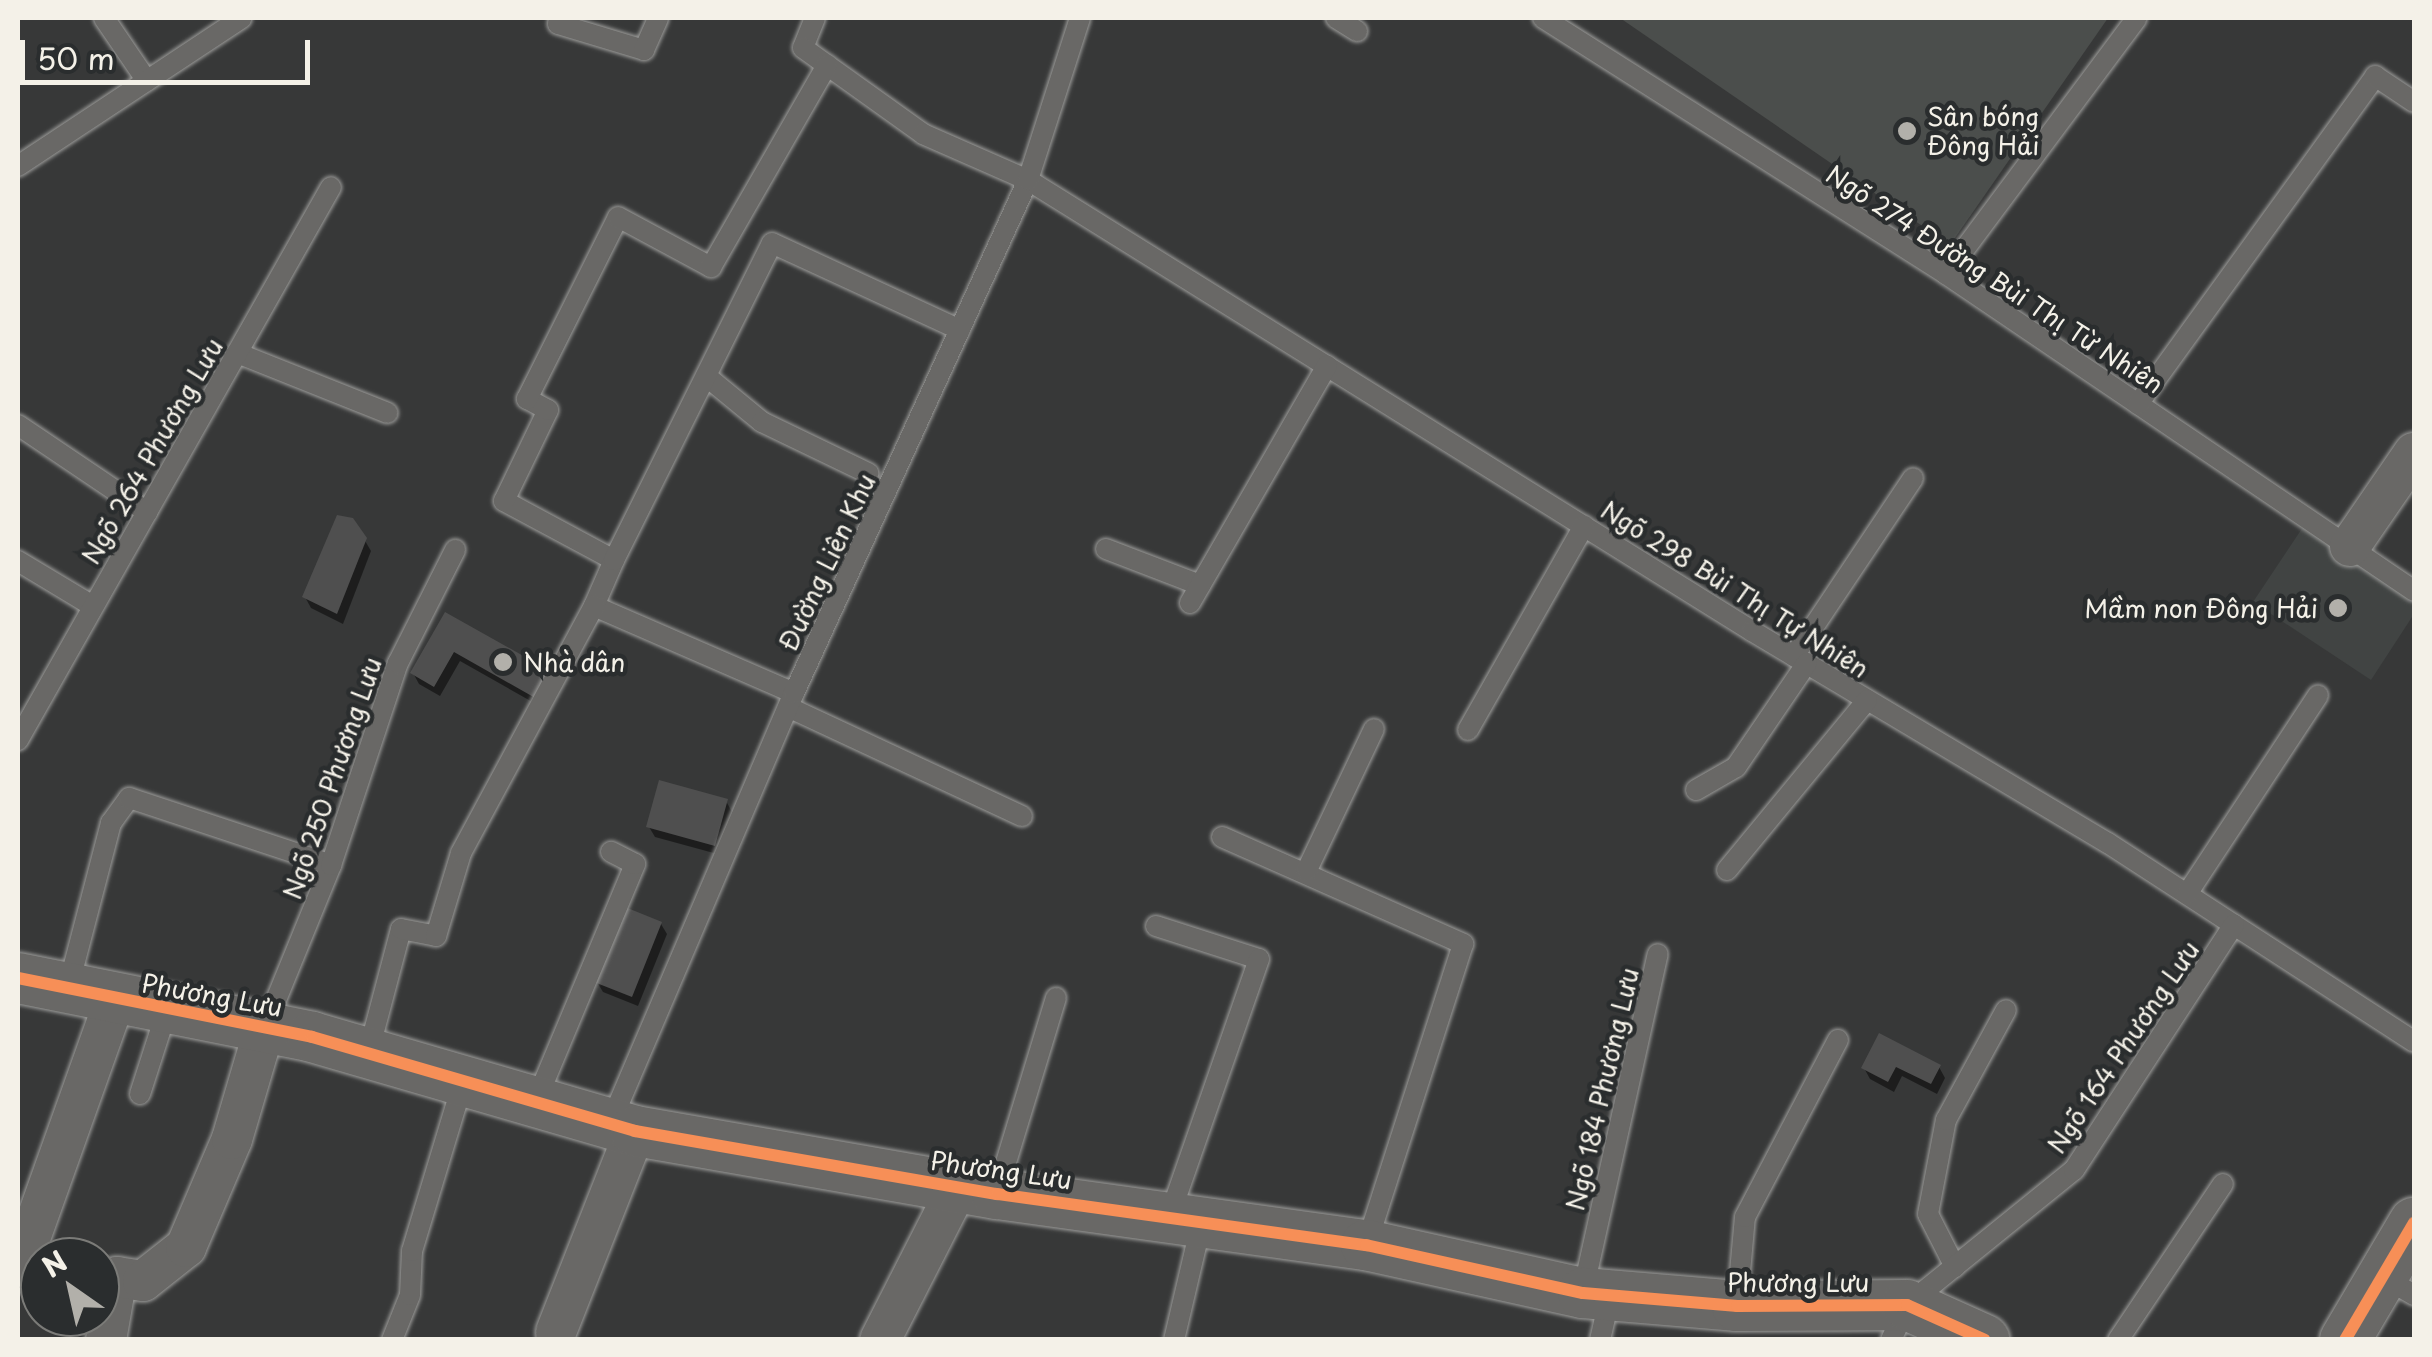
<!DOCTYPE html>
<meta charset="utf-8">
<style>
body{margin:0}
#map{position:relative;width:2432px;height:1357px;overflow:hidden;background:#373838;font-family:"Playpen Sans",sans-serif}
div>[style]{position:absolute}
.built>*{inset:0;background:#414443}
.green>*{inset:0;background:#4b4e4c}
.shadow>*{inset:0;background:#0007}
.building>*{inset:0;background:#4f4f4f}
.roads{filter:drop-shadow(0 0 2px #9d9d9b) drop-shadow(0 0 2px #9d9d9b)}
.service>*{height:20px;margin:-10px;padding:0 10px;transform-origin:10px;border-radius:10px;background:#696866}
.minor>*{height:40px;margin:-20px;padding:0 20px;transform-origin:20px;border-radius:20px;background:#696866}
.tertiary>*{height:50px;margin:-25px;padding:0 25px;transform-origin:25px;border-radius:25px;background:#696866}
.cycleway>*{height:12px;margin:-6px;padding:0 6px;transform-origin:6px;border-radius:6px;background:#f78f57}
.dots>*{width:28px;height:28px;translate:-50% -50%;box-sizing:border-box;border:5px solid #2a2d2e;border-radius:50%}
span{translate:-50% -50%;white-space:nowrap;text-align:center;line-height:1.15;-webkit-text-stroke:9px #2a2d2e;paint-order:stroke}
.poi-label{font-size:25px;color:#f4f1e8}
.left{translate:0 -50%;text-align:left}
.right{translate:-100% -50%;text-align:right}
.street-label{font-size:25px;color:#f4f1e8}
.frame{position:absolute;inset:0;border:20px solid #f4f1e8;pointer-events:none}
.north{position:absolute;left:20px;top:1237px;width:100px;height:100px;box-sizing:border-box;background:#2a2d2e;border:2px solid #7b7b78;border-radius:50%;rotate:326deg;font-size:28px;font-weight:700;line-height:40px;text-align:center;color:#f4f1e8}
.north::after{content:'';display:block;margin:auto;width:35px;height:45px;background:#b2b0aa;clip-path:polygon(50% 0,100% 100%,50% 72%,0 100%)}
.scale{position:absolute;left:20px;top:40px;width:290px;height:45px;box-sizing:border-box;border:5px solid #f4f1e8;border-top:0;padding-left:12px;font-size:30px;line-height:35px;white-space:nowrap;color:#f4f1e8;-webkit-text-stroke:8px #2a2d2e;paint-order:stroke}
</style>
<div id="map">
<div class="built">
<i style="clip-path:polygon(2305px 524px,2414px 596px,2414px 614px,2371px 680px,2253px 602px)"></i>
</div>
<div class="green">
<i style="clip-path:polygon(1620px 18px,2108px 18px,1950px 245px)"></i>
</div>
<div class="shadow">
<i style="clip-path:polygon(364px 539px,371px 551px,343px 624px,311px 608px,305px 597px)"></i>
<i style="clip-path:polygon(446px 615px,550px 674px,543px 708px,460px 661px,440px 696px,419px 684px,413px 673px)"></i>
<i style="clip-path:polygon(726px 801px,732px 812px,721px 855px,655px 837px,649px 827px)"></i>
<i style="clip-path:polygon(661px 924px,667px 934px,638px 1006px,603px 992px,597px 982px)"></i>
<i style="clip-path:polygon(1880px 1036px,1939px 1067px,1945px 1078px,1937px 1094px,1902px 1076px,1894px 1092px,1870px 1079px,1864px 1068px)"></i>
</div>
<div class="building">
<i style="clip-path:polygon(337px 515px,353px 518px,367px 538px,337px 614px,302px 597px)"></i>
<i style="clip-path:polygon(445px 612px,552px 672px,537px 699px,454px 652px,434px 687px,410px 673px)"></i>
<i style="clip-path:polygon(659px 780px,728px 799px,715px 846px,646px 827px)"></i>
<i style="clip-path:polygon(625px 907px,662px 922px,632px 997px,594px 982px)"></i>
<i style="clip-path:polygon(1879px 1033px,1941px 1065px,1931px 1084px,1896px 1067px,1888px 1082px,1861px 1068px)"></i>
</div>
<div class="roads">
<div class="service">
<i style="left:104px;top:18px;width:76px;rotate:55.7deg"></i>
<i style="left:560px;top:18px;width:6px;rotate:108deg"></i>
<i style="left:558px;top:24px;width:90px;rotate:16.8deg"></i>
<i style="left:644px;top:50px;width:35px;rotate:-66deg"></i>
<i style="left:815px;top:18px;width:32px;rotate:112deg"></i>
<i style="left:803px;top:48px;width:148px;rotate:35.6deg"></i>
<i style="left:923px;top:134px;width:115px;rotate:23.7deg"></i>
<i style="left:1028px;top:180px;width:853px;rotate:31.92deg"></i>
<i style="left:1752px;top:631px;width:414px;rotate:30.8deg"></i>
<i style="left:2108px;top:843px;width:365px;rotate:33deg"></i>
<i style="left:1336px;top:18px;width:25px;rotate:32deg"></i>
<i style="left:1543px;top:18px;width:477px;rotate:32.4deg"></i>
<i style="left:1946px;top:274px;width:565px;rotate:34.11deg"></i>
<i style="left:18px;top:166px;width:268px;rotate:-33.5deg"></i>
<i style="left:1946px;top:274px;width:319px;rotate:-53.3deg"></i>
<i style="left:237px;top:353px;width:162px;rotate:21.7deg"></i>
<i style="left:706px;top:376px;width:72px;rotate:39.4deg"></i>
<i style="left:762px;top:422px;width:118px;rotate:25.7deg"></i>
<i style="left:2138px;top:404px;width:405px;rotate:-54.1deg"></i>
<i style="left:2375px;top:76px;width:47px;rotate:33.7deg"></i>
<i style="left:18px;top:425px;width:156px;rotate:34deg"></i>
<i style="left:1106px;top:549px;width:101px;rotate:21deg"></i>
<i style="left:614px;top:560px;width:125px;rotate:-151.8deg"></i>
<i style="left:504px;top:501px;width:101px;rotate:-64.2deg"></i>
<i style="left:548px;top:410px;width:24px;rotate:-152deg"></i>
<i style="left:527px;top:399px;width:203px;rotate:-63.4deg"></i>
<i style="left:618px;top:217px;width:106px;rotate:28.3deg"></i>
<i style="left:711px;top:267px;width:233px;rotate:-60.1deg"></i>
<i style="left:18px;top:561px;width:87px;rotate:31deg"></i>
<i style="left:1190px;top:603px;width:274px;rotate:-60deg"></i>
<i style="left:1794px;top:656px;width:214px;rotate:-56.2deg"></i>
<i style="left:794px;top:693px;width:218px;rotate:-156.5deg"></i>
<i style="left:594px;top:606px;width:50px;rotate:-66.5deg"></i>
<i style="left:614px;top:560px;width:354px;rotate:-63.5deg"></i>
<i style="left:772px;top:243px;width:207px;rotate:24.8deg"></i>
<i style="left:790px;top:708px;width:256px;rotate:25deg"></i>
<i style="left:1468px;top:730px;width:235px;rotate:-60.4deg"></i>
<i style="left:18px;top:740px;width:635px;rotate:-60.49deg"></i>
<i style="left:1696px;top:790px;width:46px;rotate:-29.9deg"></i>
<i style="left:1736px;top:767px;width:126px;rotate:-55.7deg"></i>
<i style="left:1222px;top:837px;width:264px;rotate:23.9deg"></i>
<i style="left:1463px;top:944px;width:314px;rotate:107.8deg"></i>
<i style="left:1307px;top:870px;width:156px;rotate:-64.6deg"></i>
<i style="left:1727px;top:870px;width:220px;rotate:-50.5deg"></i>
<i style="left:2187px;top:894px;width:238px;rotate:-56.6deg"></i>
<i style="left:1156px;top:926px;width:108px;rotate:17.8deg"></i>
<i style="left:1259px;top:959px;width:271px;rotate:109.2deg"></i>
<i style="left:68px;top:988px;width:171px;rotate:-75.4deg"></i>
<i style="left:111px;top:823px;width:31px;rotate:-54deg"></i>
<i style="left:129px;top:798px;width:213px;rotate:18.3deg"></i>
<i style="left:265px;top:1027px;width:175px;rotate:-67.8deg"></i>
<i style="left:331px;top:865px;width:213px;rotate:-71.7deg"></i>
<i style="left:398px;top:663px;width:127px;rotate:-63.2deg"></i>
<i style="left:368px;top:1054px;width:129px;rotate:-75.2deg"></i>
<i style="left:401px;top:929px;width:36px;rotate:11deg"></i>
<i style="left:436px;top:936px;width:87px;rotate:-73.2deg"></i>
<i style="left:461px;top:853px;width:281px;rotate:-61.7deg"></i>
<i style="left:140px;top:1094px;width:88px;rotate:-72.2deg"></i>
<i style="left:536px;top:1101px;width:257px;rotate:-67.3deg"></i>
<i style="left:635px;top:864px;width:27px;rotate:-153deg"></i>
<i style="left:610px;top:1124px;width:469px;rotate:-66.9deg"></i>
<i style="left:794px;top:693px;width:564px;rotate:-65.48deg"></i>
<i style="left:1028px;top:180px;width:170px;rotate:-72.2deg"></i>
<i style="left:997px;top:1192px;width:203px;rotate:-73.1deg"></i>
<i style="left:1955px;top:1267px;width:59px;rotate:-117deg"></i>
<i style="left:1928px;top:1214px;width:96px;rotate:-79.2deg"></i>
<i style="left:1946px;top:1120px;width:125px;rotate:-61.4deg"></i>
<i style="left:2383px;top:1277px;width:36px;rotate:30deg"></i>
<i style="left:1583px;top:1291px;width:345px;rotate:-77.5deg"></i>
<i style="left:1737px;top:1306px;width:89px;rotate:-84.9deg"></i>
<i style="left:1745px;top:1217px;width:200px;rotate:-62.3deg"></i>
<i style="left:392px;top:1340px;width:48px;rotate:-68.2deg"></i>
<i style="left:410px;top:1295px;width:44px;rotate:-87.4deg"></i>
<i style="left:412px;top:1251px;width:177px;rotate:-73.2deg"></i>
<i style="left:1174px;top:1340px;width:122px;rotate:-76.8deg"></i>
<i style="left:1600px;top:1340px;width:45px;rotate:-77.2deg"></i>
<i style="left:1891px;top:1340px;width:38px;rotate:-65deg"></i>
<i style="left:1907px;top:1305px;width:215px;rotate:-39deg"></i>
<i style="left:2074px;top:1170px;width:293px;rotate:-56.9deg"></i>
<i style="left:2118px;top:1340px;width:188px;rotate:-56.1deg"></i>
</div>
<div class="minor">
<i style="left:2350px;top:546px;width:113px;rotate:-55.5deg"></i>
<i style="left:18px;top:1272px;width:289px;rotate:-70.4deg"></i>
<i style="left:556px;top:1332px;width:216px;rotate:-68.5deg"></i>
<i style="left:106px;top:1340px;width:64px;rotate:-80.1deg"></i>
<i style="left:117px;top:1277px;width:26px;rotate:9deg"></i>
<i style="left:143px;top:1281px;width:55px;rotate:-38.3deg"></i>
<i style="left:186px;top:1247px;width:117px;rotate:-66.9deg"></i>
<i style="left:232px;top:1139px;width:117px;rotate:-73.6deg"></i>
<i style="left:880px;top:1340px;width:172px;rotate:-63deg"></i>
</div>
<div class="tertiary">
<i style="left:18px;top:978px;width:300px;rotate:11.3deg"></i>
<i style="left:312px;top:1037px;width:336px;rotate:16.2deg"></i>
<i style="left:635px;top:1131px;width:367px;rotate:9.9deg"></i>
<i style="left:997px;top:1194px;width:373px;rotate:7.9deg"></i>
<i style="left:1366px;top:1245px;width:222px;rotate:12.5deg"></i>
<i style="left:1583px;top:1293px;width:155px;rotate:4.8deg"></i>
<i style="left:1737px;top:1306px;width:170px;rotate:-0.3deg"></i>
<i style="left:1907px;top:1305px;width:85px;rotate:24.2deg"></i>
<i style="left:2345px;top:1340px;width:136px;rotate:-59.5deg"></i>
</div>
</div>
<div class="cycleway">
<i style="left:18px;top:978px;width:300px;rotate:11.3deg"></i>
<i style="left:312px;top:1037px;width:336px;rotate:16.2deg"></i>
<i style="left:635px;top:1131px;width:367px;rotate:9.9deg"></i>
<i style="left:997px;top:1194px;width:373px;rotate:7.9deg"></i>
<i style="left:1366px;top:1245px;width:222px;rotate:12.5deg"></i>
<i style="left:1583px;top:1293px;width:155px;rotate:4.8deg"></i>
<i style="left:1737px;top:1306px;width:170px;rotate:-0.3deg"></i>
<i style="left:1907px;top:1305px;width:85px;rotate:24.2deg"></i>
<i style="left:2345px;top:1340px;width:136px;rotate:-59.5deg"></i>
</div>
<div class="dots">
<i style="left:1907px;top:131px;background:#b2b0aa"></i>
<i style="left:2338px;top:608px;background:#b2b0aa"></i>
<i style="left:503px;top:662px;background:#b2b0aa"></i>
</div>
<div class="poi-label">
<span class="left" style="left:1927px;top:131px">Sân bóng<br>Đông Hải</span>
<span class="right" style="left:2318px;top:608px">Mầm non Đông Hải</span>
<span class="left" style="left:523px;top:662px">Nhà dân</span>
</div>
<div class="street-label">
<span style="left:1995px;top:279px;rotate:33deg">Ngõ 274 Đường Bùi Thị Từ Nhiên</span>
<span style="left:152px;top:451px;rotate:-60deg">Ngõ 264 Phương Lưu</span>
<span style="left:827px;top:562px;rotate:-65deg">Đường Liên Khu</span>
<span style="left:1735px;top:589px;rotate:32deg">Ngõ 298 Bùi Thị Tự Nhiên</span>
<span style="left:332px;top:778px;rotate:-71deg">Ngõ 250 Phương Lưu</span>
<span style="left:212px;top:995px;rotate:10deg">Phương Lưu</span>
<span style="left:2123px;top:1047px;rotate:-56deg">Ngõ 164 Phương Lưu</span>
<span style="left:1602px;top:1089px;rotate:-77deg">Ngõ 184 Phương Lưu</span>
<span style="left:1001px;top:1170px;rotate:8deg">Phương Lưu</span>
<span style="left:1798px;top:1282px">Phương Lưu</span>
</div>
<div class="frame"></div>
<div class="north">N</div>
<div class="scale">50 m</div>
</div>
